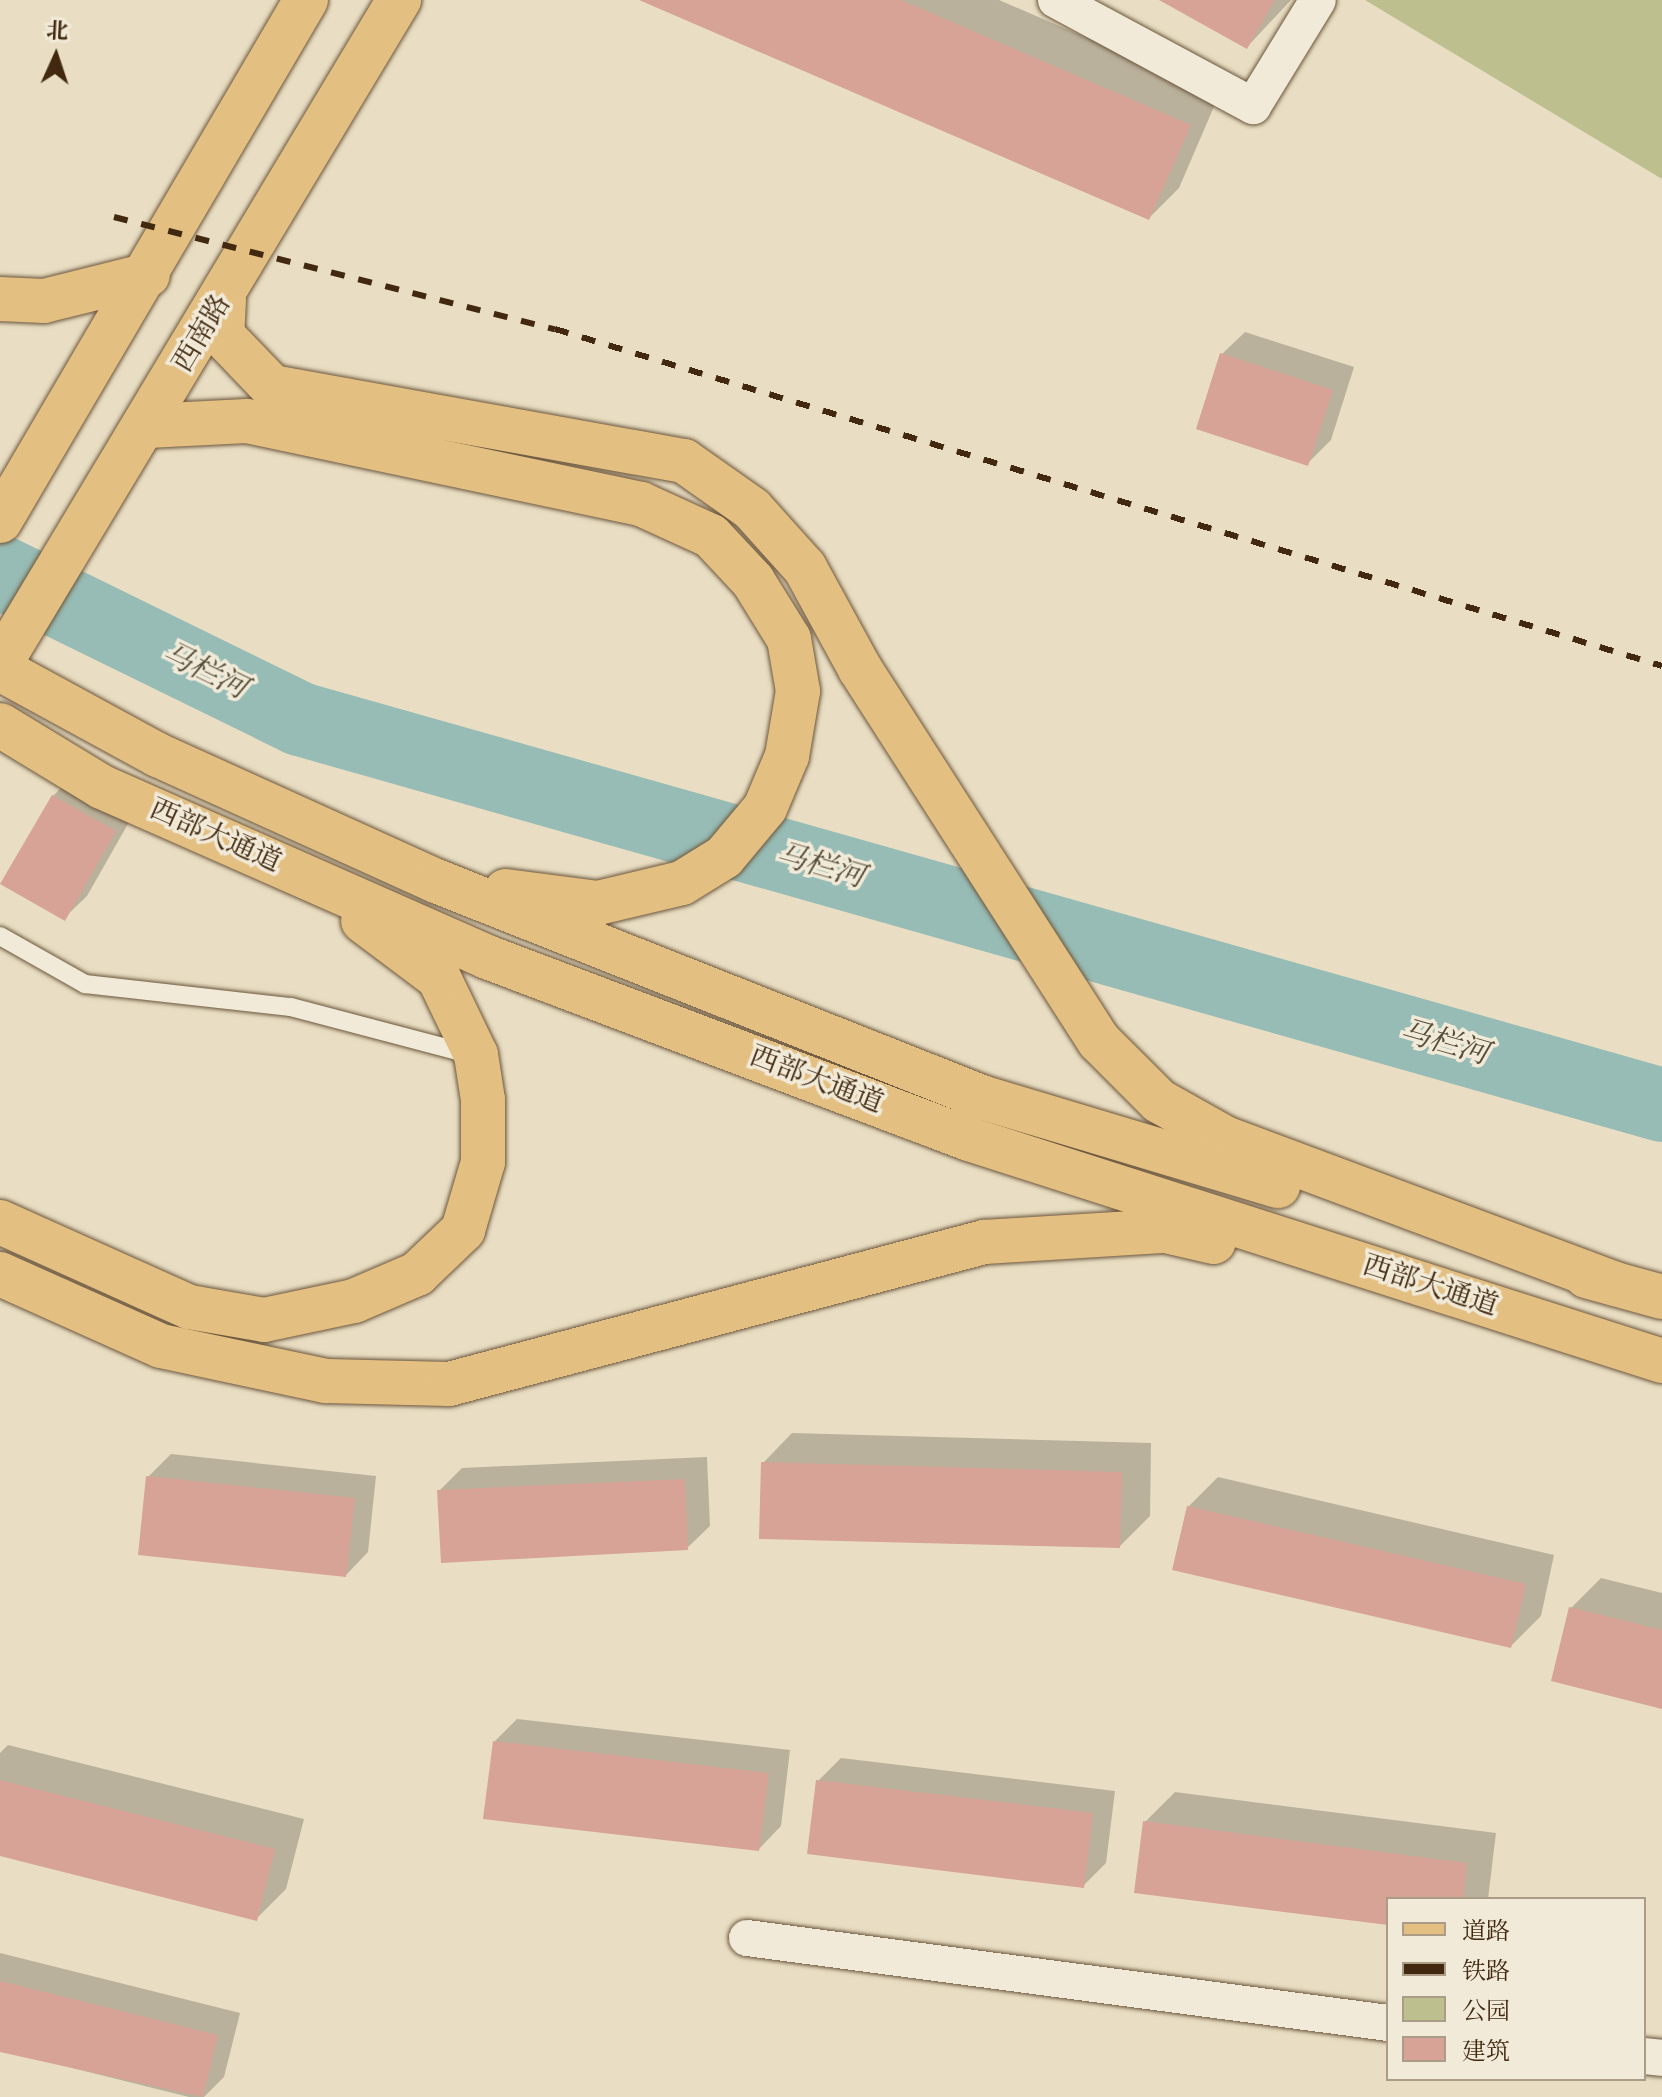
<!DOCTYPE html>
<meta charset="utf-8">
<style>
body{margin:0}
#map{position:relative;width:1662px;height:2097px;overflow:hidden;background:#e9dec3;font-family:"Old Standard TT","Noto Serif SC",serif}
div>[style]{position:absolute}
.green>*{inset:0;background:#bebf8e}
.shadow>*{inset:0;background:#0003}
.river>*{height:74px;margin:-37px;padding:0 37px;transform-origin:37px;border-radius:37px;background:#97bcb5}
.building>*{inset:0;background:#d7a396}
.roads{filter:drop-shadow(0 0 2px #6b563c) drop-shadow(0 0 2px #6b563c)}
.service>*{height:18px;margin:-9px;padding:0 9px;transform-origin:9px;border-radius:9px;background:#f1ead8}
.minor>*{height:36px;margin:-18px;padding:0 18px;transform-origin:18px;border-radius:18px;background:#f1ead8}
.primary>*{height:44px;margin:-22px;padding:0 22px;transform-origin:22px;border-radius:22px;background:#e4bf82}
.trunk>*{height:44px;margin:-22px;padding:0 22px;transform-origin:22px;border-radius:22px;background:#e4bf82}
.rail>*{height:6px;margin-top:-3px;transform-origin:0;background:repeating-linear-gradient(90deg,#41280f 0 14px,transparent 0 28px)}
span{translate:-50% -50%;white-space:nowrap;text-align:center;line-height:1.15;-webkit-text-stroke:7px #f1ead8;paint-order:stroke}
.street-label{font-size:28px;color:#41280f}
.water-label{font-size:30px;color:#564d38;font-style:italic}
.legend{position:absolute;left:1386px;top:1897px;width:260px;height:184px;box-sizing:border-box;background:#f1ead8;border:2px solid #ab9c88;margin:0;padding:10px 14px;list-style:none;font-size:24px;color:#41280f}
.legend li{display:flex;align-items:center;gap:16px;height:40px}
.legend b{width:40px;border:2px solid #ab9c88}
.north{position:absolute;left:16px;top:16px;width:80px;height:80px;-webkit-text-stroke:6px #f1ead8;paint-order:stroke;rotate:3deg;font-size:22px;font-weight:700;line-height:32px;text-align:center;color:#41280f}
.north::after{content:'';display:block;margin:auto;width:28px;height:36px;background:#41280f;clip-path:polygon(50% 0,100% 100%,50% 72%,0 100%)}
</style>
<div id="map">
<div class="green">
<i style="clip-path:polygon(1365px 0,1662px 0,1662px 179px)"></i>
</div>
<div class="shadow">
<i style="clip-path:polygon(645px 0,999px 0,1219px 95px,1179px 188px,1149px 218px)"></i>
<i style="clip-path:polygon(1163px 0,1291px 0,1247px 47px)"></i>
<i style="clip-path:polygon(1245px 332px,1354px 367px,1331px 440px,1308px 463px,1222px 354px)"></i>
<i style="clip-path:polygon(76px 773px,137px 808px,87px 896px,64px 918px,53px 796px)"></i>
<i style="clip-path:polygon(792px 1433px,1151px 1443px,1150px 1516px,1120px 1546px,763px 1463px)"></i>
<i style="clip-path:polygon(171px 1454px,376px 1476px,368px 1552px,346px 1575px,148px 1477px)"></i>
<i style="clip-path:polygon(707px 1457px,710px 1526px,687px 1548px,439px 1491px,462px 1468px)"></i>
<i style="clip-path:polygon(1218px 1477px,1554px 1555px,1541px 1616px,1511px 1646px,1188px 1507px)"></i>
<i style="clip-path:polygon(1601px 1578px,1662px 1593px,1662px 1707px,1571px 1608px)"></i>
<i style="clip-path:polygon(517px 1719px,790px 1750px,781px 1826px,759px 1849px,495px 1741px)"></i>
<i style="clip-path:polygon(8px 1745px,304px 1819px,286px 1889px,256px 1919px,0 1854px,0 1753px)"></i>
<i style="clip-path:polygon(841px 1758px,1115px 1791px,1106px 1863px,1083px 1886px,818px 1781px)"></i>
<i style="clip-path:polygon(1175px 1792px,1496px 1833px,1488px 1899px,1388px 1899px,1388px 1923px,1145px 1822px)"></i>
<i style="clip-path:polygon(0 1953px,240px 2013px,224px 2077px,204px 2097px,189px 2097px,0 2050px)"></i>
</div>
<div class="river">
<i style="left:0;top:572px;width:334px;rotate:26.1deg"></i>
<i style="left:300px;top:719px;width:1416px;rotate:15.82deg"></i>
</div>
<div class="building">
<i style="clip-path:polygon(639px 0,901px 0,1191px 125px,1149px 220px)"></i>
<i style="clip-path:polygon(1159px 0,1275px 0,1247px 49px)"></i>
<i style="clip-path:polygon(1220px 353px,1333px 390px,1308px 466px,1196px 429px)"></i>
<i style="clip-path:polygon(52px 795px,116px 831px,65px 921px,0 884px)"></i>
<i style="clip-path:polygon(761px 1462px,1122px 1472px,1120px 1548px,759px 1539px)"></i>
<i style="clip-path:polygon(146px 1476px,355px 1498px,346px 1577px,138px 1555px)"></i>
<i style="clip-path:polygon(685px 1479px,688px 1550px,441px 1563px,437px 1490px)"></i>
<i style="clip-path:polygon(1187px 1506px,1526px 1584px,1511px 1648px,1172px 1570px)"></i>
<i style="clip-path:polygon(1569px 1607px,1662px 1630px,1662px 1709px,1551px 1681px)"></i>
<i style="clip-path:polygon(493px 1741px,769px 1773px,759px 1851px,483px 1819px)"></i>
<i style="clip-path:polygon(0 1780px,275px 1849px,257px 1921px,0 1856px)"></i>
<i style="clip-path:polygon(816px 1780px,1093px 1813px,1084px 1888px,807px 1854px)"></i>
<i style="clip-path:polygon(1143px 1821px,1467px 1863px,1463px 1899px,1388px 1899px,1388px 1925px,1134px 1893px)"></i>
<i style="clip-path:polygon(0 1981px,218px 2035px,203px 2097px,0 2052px)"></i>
</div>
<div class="roads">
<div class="service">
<i style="left:0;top:936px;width:98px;rotate:29.5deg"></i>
<i style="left:85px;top:984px;width:207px;rotate:6.4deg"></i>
<i style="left:291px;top:1007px;width:188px;rotate:14.8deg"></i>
</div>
<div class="minor">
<i style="left:1056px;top:0;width:224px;rotate:28.3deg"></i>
<i style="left:1253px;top:106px;width:124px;rotate:-58.5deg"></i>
<i style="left:747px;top:1938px;width:647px;rotate:7.55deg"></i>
<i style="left:1644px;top:2056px;width:18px;rotate:6deg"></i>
</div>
<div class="primary">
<i style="left:0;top:521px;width:604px;rotate:-59.57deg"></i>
<i style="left:0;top:664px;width:775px;rotate:-59deg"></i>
</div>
<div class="trunk">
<i style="left:0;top:299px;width:44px;rotate:2.6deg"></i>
<i style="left:44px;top:301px;width:107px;rotate:-14deg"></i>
<i style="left:224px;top:300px;width:35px;rotate:93deg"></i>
<i style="left:222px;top:335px;width:72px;rotate:46.1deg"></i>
<i style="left:272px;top:387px;width:419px;rotate:10.2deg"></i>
<i style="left:684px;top:461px;width:83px;rotate:35.2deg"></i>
<i style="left:752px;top:509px;width:79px;rotate:48.1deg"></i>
<i style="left:805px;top:568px;width:115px;rotate:61.4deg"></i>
<i style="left:860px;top:669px;width:442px;rotate:57.3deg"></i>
<i style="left:1099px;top:1041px;width:85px;rotate:45deg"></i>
<i style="left:1159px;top:1101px;width:76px;rotate:29.3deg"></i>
<i style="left:1225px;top:1138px;width:416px;rotate:20.5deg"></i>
<i style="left:147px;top:426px;width:100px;rotate:-2.9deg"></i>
<i style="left:247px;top:421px;width:403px;rotate:11.9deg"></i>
<i style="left:641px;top:504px;width:77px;rotate:24.6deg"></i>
<i style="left:711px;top:536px;width:62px;rotate:47deg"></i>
<i style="left:753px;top:581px;width:68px;rotate:58.2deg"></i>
<i style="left:789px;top:639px;width:53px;rotate:80.2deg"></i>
<i style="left:798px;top:691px;width:66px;rotate:99.6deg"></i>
<i style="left:787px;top:756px;width:56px;rotate:112.9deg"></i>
<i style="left:765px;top:808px;width:64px;rotate:129.9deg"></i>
<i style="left:724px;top:857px;width:49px;rotate:148.2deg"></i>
<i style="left:682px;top:883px;width:86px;rotate:166.6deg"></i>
<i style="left:598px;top:903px;width:93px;rotate:-172.6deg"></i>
<i style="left:0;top:669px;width:180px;rotate:28.6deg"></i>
<i style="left:158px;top:755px;width:305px;rotate:24.4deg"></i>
<i style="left:436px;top:881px;width:589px;rotate:21.6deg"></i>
<i style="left:984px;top:1098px;width:307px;rotate:16.7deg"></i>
<i style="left:0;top:725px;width:119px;rotate:31.3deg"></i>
<i style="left:102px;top:787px;width:421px;rotate:23.8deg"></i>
<i style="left:487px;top:957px;width:515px;rotate:20.69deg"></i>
<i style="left:969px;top:1139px;width:728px;rotate:17.76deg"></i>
<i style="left:0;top:1222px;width:207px;rotate:24.2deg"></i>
<i style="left:189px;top:1307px;width:76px;rotate:9.8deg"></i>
<i style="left:264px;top:1320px;width:92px;rotate:-11.9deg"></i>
<i style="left:354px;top:1301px;width:69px;rotate:-23.2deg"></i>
<i style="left:417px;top:1274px;width:64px;rotate:-43.7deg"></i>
<i style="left:463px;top:1230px;width:71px;rotate:-73.6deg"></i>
<i style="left:483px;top:1162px;width:62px;rotate:-90deg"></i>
<i style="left:483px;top:1100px;width:46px;rotate:-98.8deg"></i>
<i style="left:476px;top:1055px;width:85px;rotate:-115.7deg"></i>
<i style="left:439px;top:978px;width:95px;rotate:-143.1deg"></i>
<i style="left:0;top:1274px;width:176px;rotate:24.1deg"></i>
<i style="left:161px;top:1346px;width:169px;rotate:12deg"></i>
<i style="left:326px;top:1381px;width:123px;rotate:1.4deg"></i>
<i style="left:449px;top:1384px;width:554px;rotate:-14.86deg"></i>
<i style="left:984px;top:1242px;width:182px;rotate:-3.5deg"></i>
<i style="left:1166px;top:1231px;width:49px;rotate:12.9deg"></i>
<i style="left:1586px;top:1276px;width:79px;rotate:15.4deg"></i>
</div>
</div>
<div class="rail">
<i style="left:114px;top:217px;width:455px;rotate:14.3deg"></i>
<i style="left:555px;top:329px;width:1157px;rotate:16.93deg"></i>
</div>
<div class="street-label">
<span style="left:203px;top:334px;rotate:-59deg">西南路</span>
<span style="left:215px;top:837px;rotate:24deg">西部大通道</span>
<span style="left:816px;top:1081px;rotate:21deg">西部大通道</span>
<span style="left:1430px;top:1287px;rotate:18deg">西部大通道</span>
</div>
<div class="water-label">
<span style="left:204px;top:672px;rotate:26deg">马栏河</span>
<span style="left:820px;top:867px;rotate:16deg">马栏河</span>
<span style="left:1444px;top:1044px;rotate:16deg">马栏河</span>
</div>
<ul class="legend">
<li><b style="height:10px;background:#e4bf82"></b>道路</li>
<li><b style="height:10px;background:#41280f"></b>铁路</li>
<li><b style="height:22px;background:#bebf8e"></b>公园</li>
<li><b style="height:22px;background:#d7a396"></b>建筑</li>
</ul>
<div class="north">北</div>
</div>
